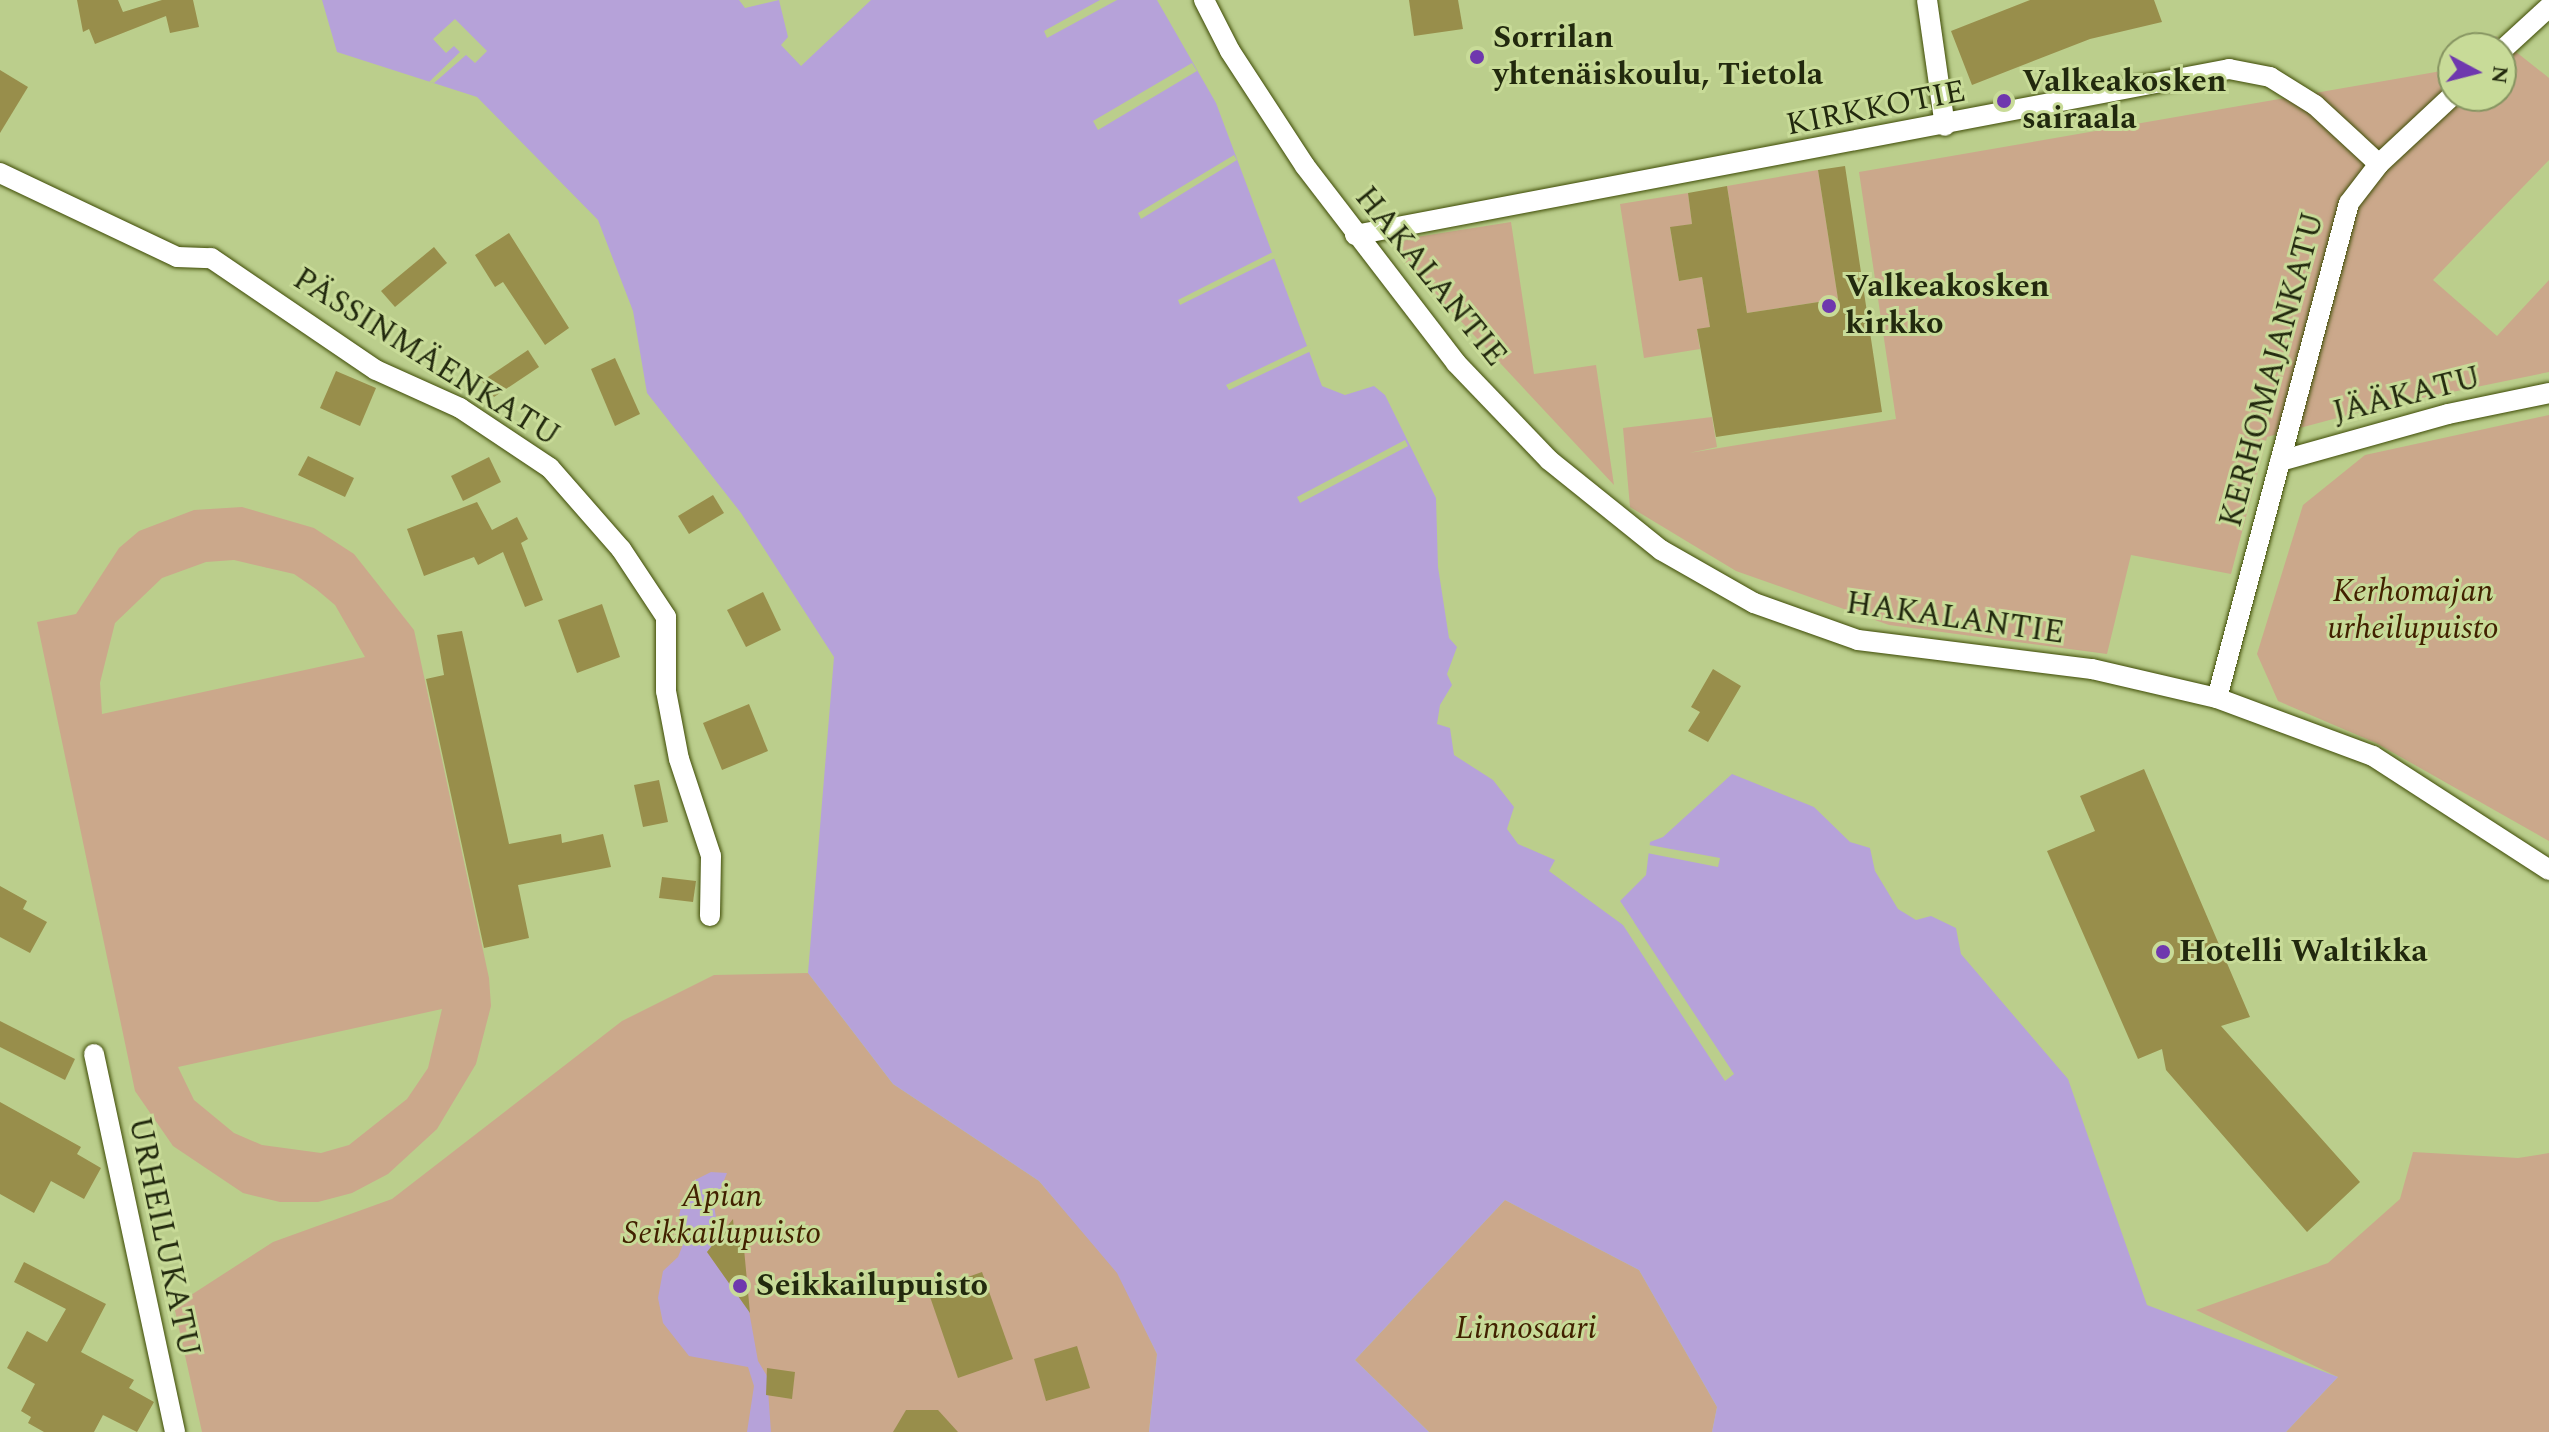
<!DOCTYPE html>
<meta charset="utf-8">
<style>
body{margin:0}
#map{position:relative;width:2549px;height:1432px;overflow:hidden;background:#bbce8c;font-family:Spectral,serif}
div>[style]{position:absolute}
.green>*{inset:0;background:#cba88b}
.water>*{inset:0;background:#b6a2d9}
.pier>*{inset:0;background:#bbce8c}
.building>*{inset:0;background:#988e4b}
.roads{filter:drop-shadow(0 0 2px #3e4b05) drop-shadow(0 0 2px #3e4b05)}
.minor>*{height:20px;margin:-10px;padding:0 10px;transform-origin:10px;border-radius:10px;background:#fff}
.dots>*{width:22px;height:22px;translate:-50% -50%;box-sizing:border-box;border:4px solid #c8db98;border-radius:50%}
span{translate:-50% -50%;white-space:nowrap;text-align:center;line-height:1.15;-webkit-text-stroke:6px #c8db98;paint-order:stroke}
.poi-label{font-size:32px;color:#22290e;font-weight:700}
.left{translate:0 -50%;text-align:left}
.street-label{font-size:32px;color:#22290e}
.park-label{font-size:32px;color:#422100;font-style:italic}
.north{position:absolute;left:2437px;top:32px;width:80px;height:80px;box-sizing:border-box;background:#c8db98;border:2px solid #869461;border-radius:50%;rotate:97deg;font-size:22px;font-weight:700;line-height:32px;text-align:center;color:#22290e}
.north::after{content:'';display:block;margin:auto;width:28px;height:36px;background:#6f38ae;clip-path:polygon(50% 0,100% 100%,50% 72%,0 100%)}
</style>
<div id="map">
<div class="green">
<i style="clip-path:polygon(2496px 36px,2549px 78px,2549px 160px,2433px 280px,2497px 336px,2549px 280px,2549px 372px,2374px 408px,2267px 437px,2231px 574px,2131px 555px,2107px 654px,1889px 625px,1736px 571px,1630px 507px,1623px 428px,1712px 417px,1717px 447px,1689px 453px,1896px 419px,1859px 172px,2453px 69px,2453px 96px,2501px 96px,2501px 48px,2488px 48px)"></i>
<i style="clip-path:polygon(1818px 170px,1838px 299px,1747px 313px,1727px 186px)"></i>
<i style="clip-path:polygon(1688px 193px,1692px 224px,1670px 228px,1679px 281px,1702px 277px,1710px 327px,1697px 330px,1700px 349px,1644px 358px,1620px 204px)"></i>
<i style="clip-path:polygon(1511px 222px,1534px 374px,1596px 365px,1614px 485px,1400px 256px,1396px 245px,1410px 238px)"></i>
<i style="clip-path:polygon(2549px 415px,2549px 841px,2376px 743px,2278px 701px,2257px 654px,2303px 505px,2365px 455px)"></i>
<i style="clip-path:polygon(evenodd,242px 507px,314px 528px,354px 554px,414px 630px,489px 978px,491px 1006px,476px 1064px,437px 1129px,388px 1174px,352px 1193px,318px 1202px,280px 1202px,243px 1193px,173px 1146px,135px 1091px,37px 622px,76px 614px,119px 548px,139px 531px,194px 510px,242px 507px,234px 560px,294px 574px,316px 589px,335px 605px,365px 657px,102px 714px,100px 683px,115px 623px,162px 578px,206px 562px,234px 560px,242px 507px,442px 1009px,428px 1068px,407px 1099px,349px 1145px,321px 1153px,262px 1145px,234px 1133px,194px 1100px,178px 1067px,442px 1009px)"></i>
<i style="clip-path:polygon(808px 973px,893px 1084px,1039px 1181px,1118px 1273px,1157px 1354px,1149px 1432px,202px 1432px,174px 1306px,273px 1242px,392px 1199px,622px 1021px,714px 975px)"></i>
<i style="clip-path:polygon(2413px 1152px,2518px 1158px,2549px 1153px,2549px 1432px,2286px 1432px,2338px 1377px,2196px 1310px,2328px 1263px,2400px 1199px)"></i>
<i style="clip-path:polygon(1505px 1200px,1639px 1270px,1717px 1407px,1712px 1432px,1429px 1432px,1355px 1360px)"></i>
</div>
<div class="water">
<i style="clip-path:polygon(322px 0,739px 0,745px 8px,779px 0,788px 37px,781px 45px,801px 66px,871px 0,1157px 0,1216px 103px,1322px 386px,1345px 395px,1374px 386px,1385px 395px,1436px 498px,1438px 567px,1449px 638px,1457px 647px,1447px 674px,1452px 685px,1440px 705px,1437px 724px,1450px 728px,1454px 755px,1493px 780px,1514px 807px,1507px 829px,1518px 844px,1555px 860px,1549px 871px,1623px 925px,1634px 922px,1620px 901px,1646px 875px,1650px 842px,1663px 837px,1732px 774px,1814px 807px,1850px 842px,1870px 848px,1875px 871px,1898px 909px,1916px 920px,1931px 916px,1956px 928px,1961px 954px,2068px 1079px,2147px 1305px,2338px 1377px,2286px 1432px,1712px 1432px,1717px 1407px,1639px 1270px,1505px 1200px,1355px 1360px,1429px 1432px,1149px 1432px,1157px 1354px,1117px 1273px,1039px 1181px,893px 1084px,808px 973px,834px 657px,741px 513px,647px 393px,633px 311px,598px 220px,477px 97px,337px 52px)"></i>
<i style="clip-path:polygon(711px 1172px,727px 1173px,714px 1205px,719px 1237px,707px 1252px,749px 1311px,758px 1361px,767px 1376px,771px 1432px,747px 1432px,754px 1386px,748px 1367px,689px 1356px,663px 1323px,658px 1298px,663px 1271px,678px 1257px,684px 1242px,678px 1222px,682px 1201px,693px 1181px)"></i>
</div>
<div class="pier">
<i style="clip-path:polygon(1100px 0,1117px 0,1047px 38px,1044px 31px)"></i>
<i style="clip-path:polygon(455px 19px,487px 51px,475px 63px,466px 55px,434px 83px,429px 82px,460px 52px,454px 46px,446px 53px,433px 39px)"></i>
<i style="clip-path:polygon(1192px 63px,1197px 71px,1098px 130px,1093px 121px)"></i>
<i style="clip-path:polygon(1234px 155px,1237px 160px,1141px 219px,1138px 213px)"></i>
<i style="clip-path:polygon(1273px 252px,1275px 258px,1180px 305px,1178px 300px)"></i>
<i style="clip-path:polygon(1309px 345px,1311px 351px,1229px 390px,1226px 385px)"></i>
<i style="clip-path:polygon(1405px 440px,1408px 446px,1300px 503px,1297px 497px)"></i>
<i style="clip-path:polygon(1649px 845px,1720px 858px,1718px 867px,1647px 853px)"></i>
<i style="clip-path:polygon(1620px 901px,1734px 1074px,1725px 1081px,1623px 925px,1618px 917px,1627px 920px)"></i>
</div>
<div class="building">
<i style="clip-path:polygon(77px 0,118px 0,123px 12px,162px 0,193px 0,199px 27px,170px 33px,166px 16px,95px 44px,89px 29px,83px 32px)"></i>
<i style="clip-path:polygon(1409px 0,1458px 0,1463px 29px,1414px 36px)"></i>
<i style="clip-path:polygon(2030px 0,2154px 0,2162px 22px,2090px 39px,1972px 85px,1951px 31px)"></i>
<i style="clip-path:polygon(0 70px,28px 87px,0 133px)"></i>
<i style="clip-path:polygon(1845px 166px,1882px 412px,1716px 437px,1697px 329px,1710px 327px,1702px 277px,1679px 281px,1670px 227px,1692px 224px,1688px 193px,1727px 186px,1747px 313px,1838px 299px,1818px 170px)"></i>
<i style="clip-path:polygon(509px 233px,569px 328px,545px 345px,503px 282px,495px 287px,475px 255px)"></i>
<i style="clip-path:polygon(434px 247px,447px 263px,395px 307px,381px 291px)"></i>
<i style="clip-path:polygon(528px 350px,539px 367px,494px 397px,482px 381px)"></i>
<i style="clip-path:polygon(615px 358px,640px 414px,615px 426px,591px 369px)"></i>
<i style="clip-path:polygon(336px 371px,376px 388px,360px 426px,320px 408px)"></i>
<i style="clip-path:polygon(308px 456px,354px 478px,345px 497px,298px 475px)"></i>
<i style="clip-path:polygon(489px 457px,501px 482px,463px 501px,451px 476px)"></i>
<i style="clip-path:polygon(713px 495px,724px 513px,689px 534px,678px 516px)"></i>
<i style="clip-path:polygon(477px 502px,492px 530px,517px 517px,528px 539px,521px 543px,543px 600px,525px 607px,503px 552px,478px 565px,474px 557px,424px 576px,407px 529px)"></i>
<i style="clip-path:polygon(763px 592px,781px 630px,746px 647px,727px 610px)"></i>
<i style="clip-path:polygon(602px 604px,620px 657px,577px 673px,558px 620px)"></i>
<i style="clip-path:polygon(462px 631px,509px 844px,561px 834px,562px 843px,603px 834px,611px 867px,518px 885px,529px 938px,484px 948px,426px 679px,444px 675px,437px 635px)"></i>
<i style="clip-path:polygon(1713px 669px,1741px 686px,1708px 742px,1688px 731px,1700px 712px,1691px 707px)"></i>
<i style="clip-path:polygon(749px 704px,768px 751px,722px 770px,703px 723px)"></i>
<i style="clip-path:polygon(2144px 769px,2250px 1017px,2221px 1026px,2360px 1182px,2307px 1232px,2166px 1070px,2162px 1049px,2138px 1059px,2047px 851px,2095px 831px,2080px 796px)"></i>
<i style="clip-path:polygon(659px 780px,668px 822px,643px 827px,634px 785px)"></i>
<i style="clip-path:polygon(662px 877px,696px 881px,693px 902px,659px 898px)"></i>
<i style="clip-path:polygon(0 886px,27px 901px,23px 909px,47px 922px,30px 953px,0 937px)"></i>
<i style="clip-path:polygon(0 1021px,75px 1059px,65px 1080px,0 1047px)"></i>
<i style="clip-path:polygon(0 1102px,81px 1147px,77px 1154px,101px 1168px,84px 1199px,51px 1181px,34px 1213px,0 1194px)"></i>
<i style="clip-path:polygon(733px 1219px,735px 1239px,743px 1238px,750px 1313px,707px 1252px)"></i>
<i style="clip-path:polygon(24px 1262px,106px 1304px,81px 1352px,134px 1380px,129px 1388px,154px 1402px,137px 1432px,103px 1415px,94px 1432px,44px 1432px,28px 1423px,31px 1417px,21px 1411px,35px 1384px,7px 1368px,27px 1331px,47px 1342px,66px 1309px,14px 1282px)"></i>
<i style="clip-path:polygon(982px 1272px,1013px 1359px,958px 1378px,928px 1291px)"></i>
<i style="clip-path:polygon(1077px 1346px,1090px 1388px,1046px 1401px,1034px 1359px)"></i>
<i style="clip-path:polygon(767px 1368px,795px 1372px,792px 1399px,766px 1395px)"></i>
<i style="clip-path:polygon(906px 1410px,938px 1410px,958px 1432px,893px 1432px)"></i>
</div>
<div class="roads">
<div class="minor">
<i style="left:1204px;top:0;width:57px;rotate:63deg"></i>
<i style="left:1230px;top:51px;width:137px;rotate:56.9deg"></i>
<i style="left:1305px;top:166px;width:248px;rotate:52.5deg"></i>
<i style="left:1456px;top:363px;width:134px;rotate:46.2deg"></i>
<i style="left:1549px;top:460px;width:144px;rotate:38.8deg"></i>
<i style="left:1661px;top:550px;width:107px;rotate:29.7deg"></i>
<i style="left:1754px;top:603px;width:110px;rotate:19.6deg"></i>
<i style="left:1858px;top:640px;width:236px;rotate:7.1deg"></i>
<i style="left:2092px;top:669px;width:128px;rotate:13.1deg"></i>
<i style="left:2217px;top:698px;width:166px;rotate:20.4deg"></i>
<i style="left:2373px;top:756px;width:210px;rotate:32.9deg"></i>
<i style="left:1927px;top:0;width:127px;rotate:81.9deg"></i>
<i style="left:2501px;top:51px;width:65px;rotate:-42.5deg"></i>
<i style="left:0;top:173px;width:196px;rotate:25.4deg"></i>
<i style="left:177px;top:257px;width:34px;rotate:2deg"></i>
<i style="left:211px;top:258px;width:199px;rotate:34.2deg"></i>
<i style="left:376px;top:370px;width:92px;rotate:24.3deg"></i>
<i style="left:460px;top:408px;width:108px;rotate:33.7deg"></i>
<i style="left:550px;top:468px;width:108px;rotate:48.8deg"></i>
<i style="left:621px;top:549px;width:82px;rotate:56.5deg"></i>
<i style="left:666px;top:617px;width:74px;rotate:90deg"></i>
<i style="left:666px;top:691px;width:69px;rotate:79.2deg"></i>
<i style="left:679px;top:759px;width:102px;rotate:71.7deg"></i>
<i style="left:711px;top:856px;width:60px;rotate:91deg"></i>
<i style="left:1355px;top:235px;width:890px;rotate:-10.75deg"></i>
<i style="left:2229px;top:69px;width:42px;rotate:11deg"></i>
<i style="left:2270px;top:77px;width:53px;rotate:31.9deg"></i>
<i style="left:2315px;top:105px;width:87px;rotate:42.7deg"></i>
<i style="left:2280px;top:461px;width:174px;rotate:-15.6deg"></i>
<i style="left:2448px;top:414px;width:103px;rotate:-11.7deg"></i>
<i style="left:2217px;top:698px;width:512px;rotate:-75.07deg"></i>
<i style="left:2349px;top:203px;width:49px;rotate:-52.4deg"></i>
<i style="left:2379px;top:164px;width:101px;rotate:-43deg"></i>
<i style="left:94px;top:1054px;width:387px;rotate:77.9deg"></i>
</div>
</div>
<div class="dots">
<i style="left:1477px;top:57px;background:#6f38ae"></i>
<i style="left:2004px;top:101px;background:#6f38ae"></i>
<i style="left:1829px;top:306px;background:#6f38ae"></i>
<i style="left:2163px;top:952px;background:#6f38ae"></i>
<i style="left:740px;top:1286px;background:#6f38ae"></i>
</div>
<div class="poi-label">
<span class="left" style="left:1493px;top:57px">Sorrilan<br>yhtenäiskoulu, Tietola</span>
<span class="left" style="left:2022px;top:101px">Valkeakosken<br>sairaala</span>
<span class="left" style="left:1845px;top:306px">Valkeakosken<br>kirkko</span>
<span class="left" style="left:2179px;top:952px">Hotelli Waltikka</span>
<span class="left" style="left:756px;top:1286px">Seikkailupuisto</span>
</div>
<div class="street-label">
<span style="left:1876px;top:109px;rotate:-11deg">KIRKKOTIE</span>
<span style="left:1430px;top:277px;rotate:51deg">HAKALANTIE</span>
<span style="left:426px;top:358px;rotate:32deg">PÄSSINMÄENKATU</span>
<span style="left:2273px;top:370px;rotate:-75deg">KERHOMAJANKATU</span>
<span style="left:2407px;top:396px;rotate:-14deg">JÄÄKATU</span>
<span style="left:1955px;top:619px;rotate:8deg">HAKALANTIE</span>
<span style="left:163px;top:1237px;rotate:78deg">URHEILUKATU</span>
</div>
<div class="park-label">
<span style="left:2413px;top:611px">Kerhomajan<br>urheilupuisto</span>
<span style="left:722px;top:1216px">Apian<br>Seikkailupuisto</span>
<span style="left:1526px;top:1329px">Linnosaari</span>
</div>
<div class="north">N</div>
</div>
